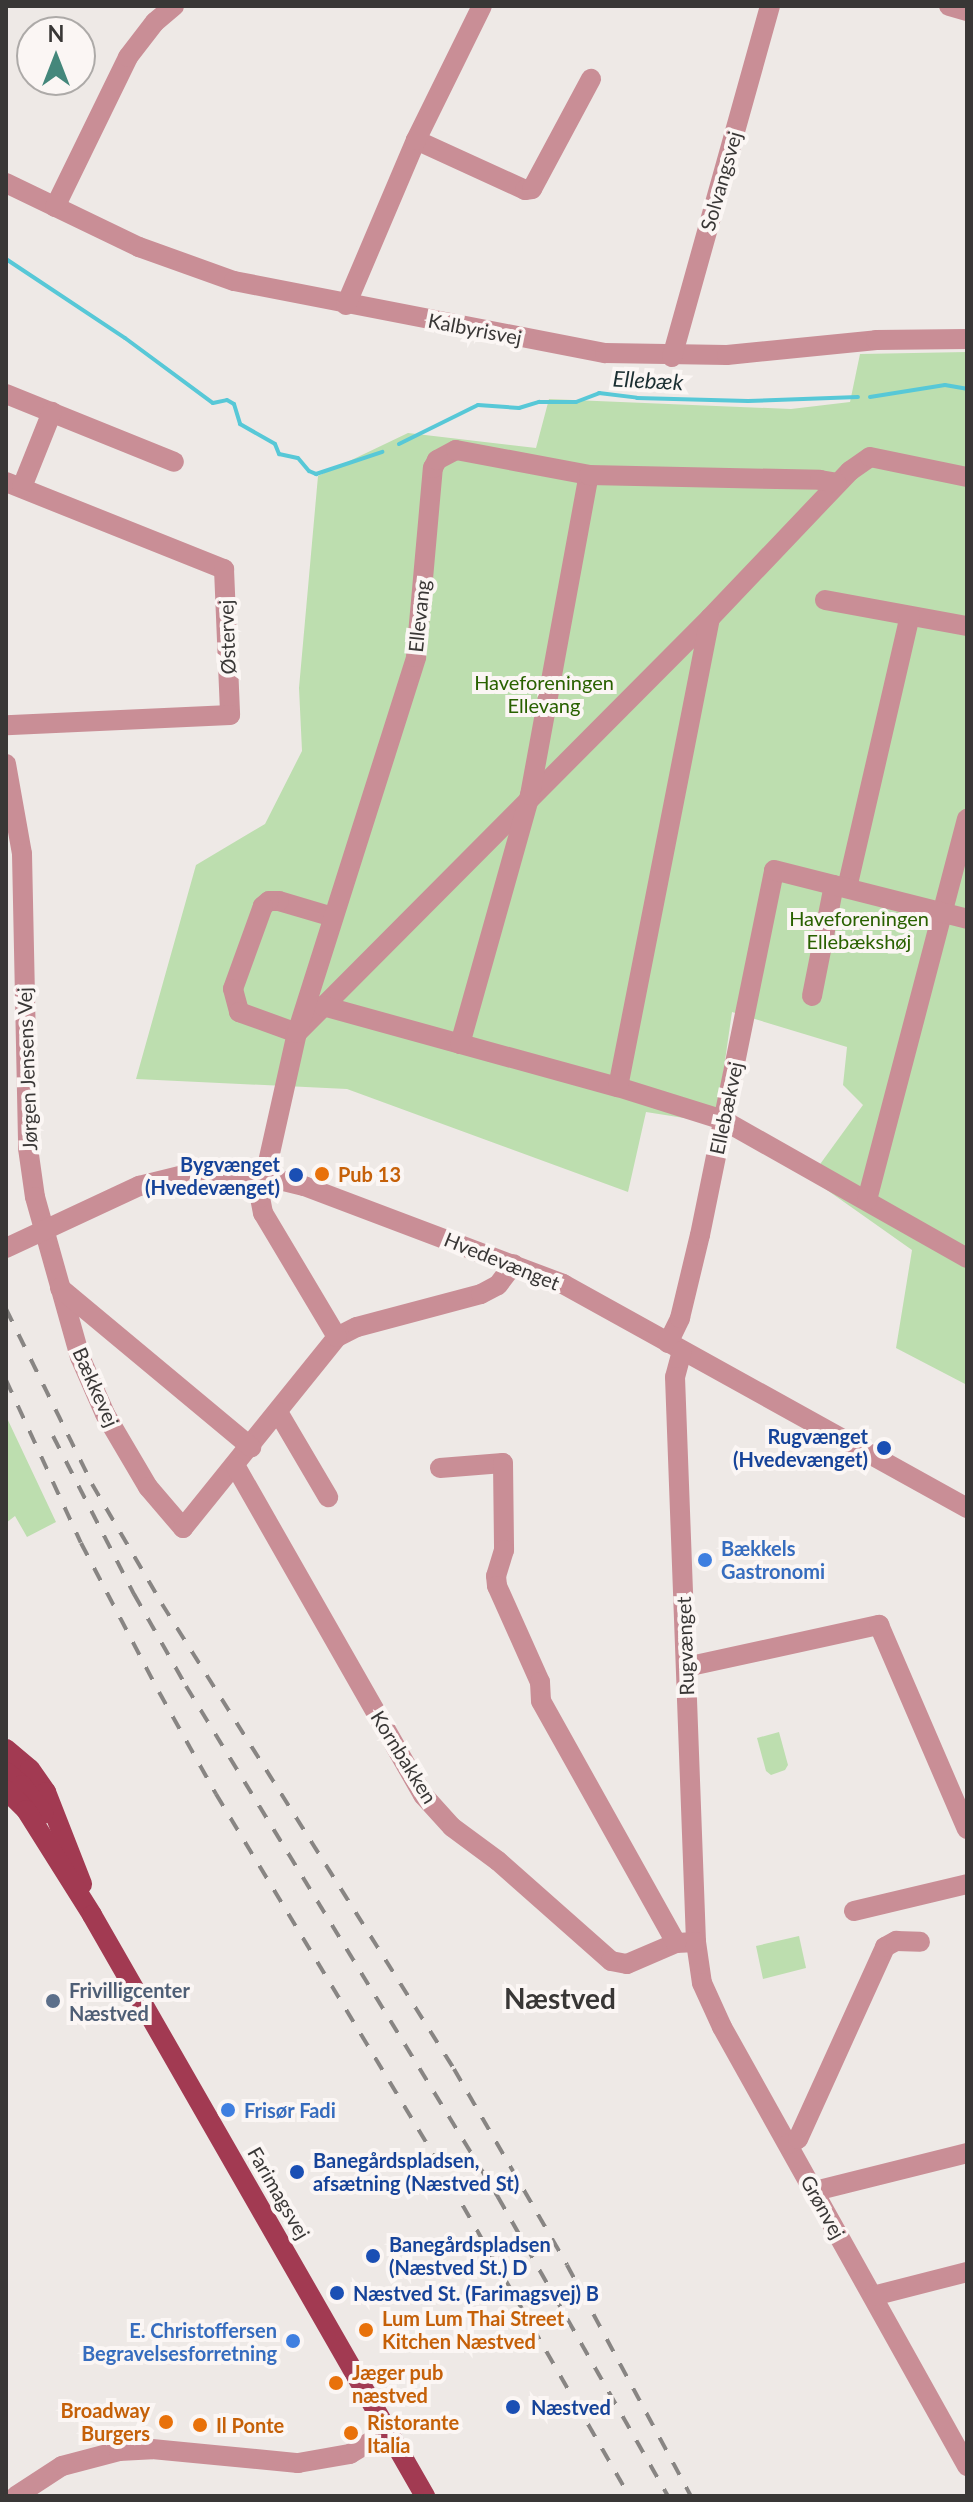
<!DOCTYPE html>
<meta charset="utf-8">
<style>
body{margin:0}
#map{position:relative;width:973px;height:2502px;overflow:hidden;background:#eee9e6;font-family:Lato,sans-serif}
div>[style]{position:absolute}
.green>*{inset:0;background:#bddeaf}
.stream>*{height:4px;margin:-2px;padding:0 2px;transform-origin:2px;border-radius:2px;background:#57c8d7}
.minor>*{height:20px;margin:-10px;padding:0 10px;transform-origin:10px;border-radius:10px;background:#c98e96}
.major>*{height:20px;margin:-10px;padding:0 10px;transform-origin:10px;border-radius:10px;background:#a23a52}
.rail>*{height:4px;margin-top:-2px;transform-origin:0;background:repeating-linear-gradient(90deg,#888583 0 14px,transparent 0 28px)}
.dots>*{width:22px;height:22px;translate:-50% -50%;box-sizing:border-box;border:4px solid #fbf6f4;border-radius:50%}
span{translate:-50% -50%;white-space:nowrap;text-align:center;line-height:1.15;-webkit-text-stroke:8px #fbf6f4;paint-order:stroke}
.street-label{font-size:20px;color:#393736}
.park-label{font-size:20px;color:#296100}
.transit-label{font-size:20px;color:#164399;font-weight:700}
.right{translate:-100% -50%;text-align:right}
.left{translate:0 -50%;text-align:left}
.food-label{font-size:20px;color:#c56008;font-weight:700}
.shop-label{font-size:20px;color:#366cbe;font-weight:700}
.service-label{font-size:20px;color:#4e5e75;font-weight:700}
.water-label{font-size:22px;color:#1a2e31;font-style:italic}
.district-label{font-size:28px;color:#393736;font-weight:700}
.frame{position:absolute;inset:0;border:8px solid #393736;pointer-events:none}
.north{position:absolute;left:16px;top:16px;width:80px;height:80px;box-sizing:border-box;background:#fbf6f4;border:2px solid #adaaa8;border-radius:50%;rotate:0deg;font-size:22px;font-weight:700;line-height:32px;text-align:center;color:#393736}
.north::after{content:'';display:block;margin:auto;width:28px;height:36px;background:#44877b;clip-path:polygon(50% 0,100% 100%,50% 72%,0 100%)}
</style>
<div id="map">
<div class="green">
<i style="clip-path:polygon(967px 352px,967px 1385px,896px 1348px,912px 1250px,810px 1178px,863px 1105px,843px 1085px,847px 1047px,732px 1012px,716px 1123px,646px 1112px,628px 1192px,347px 1089px,136px 1079px,196px 865px,265px 824px,302px 751px,299px 688px,318px 476px,408px 433px,536px 448px,549px 399px,791px 409px,850px 402px,860px 354px)"></i>
<i style="clip-path:polygon(6px 1416px,56px 1522px,27px 1537px,15px 1516px,6px 1523px)"></i>
<i style="clip-path:polygon(779px 1732px,788px 1765px,785px 1770px,771px 1775px,766px 1771px,757px 1738px)"></i>
<i style="clip-path:polygon(799px 1936px,806px 1968px,763px 1979px,756px 1946px)"></i>
</div>
<div class="stream">
<i style="left:6px;top:259px;width:143px;rotate:33.6deg"></i>
<i style="left:125px;top:338px;width:109px;rotate:36.5deg"></i>
<i style="left:213px;top:403px;width:14px;rotate:-12deg"></i>
<i style="left:227px;top:400px;width:8px;rotate:30deg"></i>
<i style="left:234px;top:404px;width:21px;rotate:73deg"></i>
<i style="left:240px;top:424px;width:40px;rotate:29.7deg"></i>
<i style="left:275px;top:444px;width:11px;rotate:68deg"></i>
<i style="left:279px;top:454px;width:19px;rotate:12deg"></i>
<i style="left:298px;top:458px;width:17px;rotate:50deg"></i>
<i style="left:309px;top:471px;width:8px;rotate:23deg"></i>
<i style="left:316px;top:474px;width:70px;rotate:-18.4deg"></i>
<i style="left:870px;top:397px;width:76px;rotate:-9.1deg"></i>
<i style="left:945px;top:385px;width:22px;rotate:10deg"></i>
<i style="left:399px;top:444px;width:88px;rotate:-26.3deg"></i>
<i style="left:478px;top:405px;width:41px;rotate:4.2deg"></i>
<i style="left:519px;top:408px;width:21px;rotate:-17deg"></i>
<i style="left:539px;top:402px;width:37px"></i>
<i style="left:576px;top:402px;width:25px;rotate:-21deg"></i>
<i style="left:599px;top:393px;width:38px;rotate:7deg"></i>
<i style="left:637px;top:398px;width:111px;rotate:1.5deg"></i>
<i style="left:748px;top:401px;width:110px;rotate:-2.1deg"></i>
</div>
<div class="minor">
<i style="left:949px;top:6px;width:19px;rotate:16deg"></i>
<i style="left:416px;top:140px;width:120px;rotate:24.6deg"></i>
<i style="left:525px;top:190px;width:7px;rotate:-8deg"></i>
<i style="left:532px;top:189px;width:125px;rotate:-61.8deg"></i>
<i style="left:6px;top:183px;width:148px;rotate:25.7deg"></i>
<i style="left:139px;top:247px;width:101px;rotate:19.7deg"></i>
<i style="left:234px;top:281px;width:378px;rotate:11deg"></i>
<i style="left:605px;top:353px;width:122px;rotate:0.9deg"></i>
<i style="left:727px;top:355px;width:150px;rotate:-5.7deg"></i>
<i style="left:876px;top:340px;width:91px;rotate:-0.6deg"></i>
<i style="left:55px;top:207px;width:167px;rotate:-64deg"></i>
<i style="left:128px;top:57px;width:44px;rotate:-52.4deg"></i>
<i style="left:155px;top:22px;width:25px;rotate:-40deg"></i>
<i style="left:346px;top:305px;width:179px;rotate:-67deg"></i>
<i style="left:416px;top:140px;width:149px;rotate:-63.8deg"></i>
<i style="left:672px;top:357px;width:364px;rotate:-74.4deg"></i>
<i style="left:6px;top:394px;width:181px;rotate:22deg"></i>
<i style="left:6px;top:482px;width:235px;rotate:21.8deg"></i>
<i style="left:224px;top:569px;width:146px;rotate:87.6deg"></i>
<i style="left:230px;top:715px;width:224px;rotate:177.4deg"></i>
<i style="left:22px;top:487px;width:81px;rotate:-68.2deg"></i>
<i style="left:825px;top:600px;width:144px;rotate:10.4deg"></i>
<i style="left:6px;top:764px;width:91px;rotate:79.9deg"></i>
<i style="left:22px;top:854px;width:294px;rotate:88.8deg"></i>
<i style="left:28px;top:1148px;width:49px;rotate:81.9deg"></i>
<i style="left:35px;top:1197px;width:166px;rotate:74.3deg"></i>
<i style="left:80px;top:1357px;width:62px;rotate:66.3deg"></i>
<i style="left:105px;top:1414px;width:85px;rotate:59.5deg"></i>
<i style="left:148px;top:1487px;width:54px;rotate:49.5deg"></i>
<i style="left:183px;top:1528px;width:245px;rotate:-51.1deg"></i>
<i style="left:337px;top:1337px;width:22px;rotate:-27deg"></i>
<i style="left:357px;top:1327px;width:128px;rotate:-14.9deg"></i>
<i style="left:481px;top:1294px;width:19px;rotate:-28deg"></i>
<i style="left:498px;top:1285px;width:26px;rotate:-53deg"></i>
<i style="left:847px;top:888px;width:279px;rotate:-77deg"></i>
<i style="left:333px;top:917px;width:56px;rotate:-163.5deg"></i>
<i style="left:279px;top:901px;width:10px;rotate:180deg"></i>
<i style="left:269px;top:901px;width:8px;rotate:140deg"></i>
<i style="left:263px;top:906px;width:88px;rotate:109.9deg"></i>
<i style="left:233px;top:989px;width:24px;rotate:75deg"></i>
<i style="left:239px;top:1012px;width:62px;rotate:19.9deg"></i>
<i style="left:297px;top:1033px;width:585px;rotate:-45.14deg"></i>
<i style="left:710px;top:618px;width:203px;rotate:-46.4deg"></i>
<i style="left:850px;top:471px;width:24px;rotate:-35deg"></i>
<i style="left:870px;top:457px;width:99px;rotate:11.7deg"></i>
<i style="left:812px;top:996px;width:113px;rotate:-78.8deg"></i>
<i style="left:323px;top:1006px;width:306px;rotate:15.4deg"></i>
<i style="left:618px;top:1087px;width:110px;rotate:17.4deg"></i>
<i style="left:723px;top:1120px;width:280px;rotate:29.5deg"></i>
<i style="left:460px;top:1044px;width:259px;rotate:-74.3deg"></i>
<i style="left:530px;top:795px;width:325px;rotate:-79.6deg"></i>
<i style="left:618px;top:1087px;width:478px;rotate:-78.9deg"></i>
<i style="left:867px;top:1200px;width:394px;rotate:-75.3deg"></i>
<i style="left:6px;top:1248px;width:147px;rotate:-25deg"></i>
<i style="left:139px;top:1186px;width:45px;rotate:-14deg"></i>
<i style="left:183px;top:1175px;width:80px;rotate:0.7deg"></i>
<i style="left:263px;top:1176px;width:42px;rotate:13.7deg"></i>
<i style="left:304px;top:1186px;width:277px;rotate:20.7deg"></i>
<i style="left:563px;top:1284px;width:462px;rotate:29deg"></i>
<i style="left:60px;top:1288px;width:249px;rotate:39.8deg"></i>
<i style="left:337px;top:1337px;width:144px;rotate:-120.8deg"></i>
<i style="left:263px;top:1213px;width:15px;rotate:-101deg"></i>
<i style="left:260px;top:1198px;width:169px;rotate:-77.4deg"></i>
<i style="left:297px;top:1033px;width:394px;rotate:-72.4deg"></i>
<i style="left:416px;top:657px;width:190px;rotate:-84.9deg"></i>
<i style="left:433px;top:468px;width:9px;rotate:-63deg"></i>
<i style="left:437px;top:460px;width:21px;rotate:-28deg"></i>
<i style="left:456px;top:450px;width:135px;rotate:10.6deg"></i>
<i style="left:589px;top:475px;width:231px;rotate:1.2deg"></i>
<i style="left:820px;top:480px;width:17px;rotate:10deg"></i>
<i style="left:668px;top:1343px;width:28px;rotate:-64deg"></i>
<i style="left:680px;top:1318px;width:85px;rotate:-76.5deg"></i>
<i style="left:700px;top:1235px;width:372px;rotate:-78.5deg"></i>
<i style="left:774px;top:870px;width:199px;rotate:14.2deg"></i>
<i style="left:682px;top:1351px;width:27px;rotate:105deg"></i>
<i style="left:675px;top:1377px;width:565px;rotate:87.87deg"></i>
<i style="left:696px;top:1942px;width:41px;rotate:81.7deg"></i>
<i style="left:702px;top:1983px;width:48px;rotate:65.6deg"></i>
<i style="left:722px;top:2027px;width:503px;rotate:60.83deg"></i>
<i style="left:278px;top:1412px;width:99px;rotate:59.5deg"></i>
<i style="left:236px;top:1467px;width:378px;rotate:60.3deg"></i>
<i style="left:423px;top:1795px;width:43px;rotate:47.8deg"></i>
<i style="left:452px;top:1827px;width:57px;rotate:36.5deg"></i>
<i style="left:498px;top:1861px;width:151px;rotate:41.5deg"></i>
<i style="left:611px;top:1961px;width:16px;rotate:11deg"></i>
<i style="left:627px;top:1964px;width:53px;rotate:-23.2deg"></i>
<i style="left:676px;top:1943px;width:20px;rotate:-3deg"></i>
<i style="left:440px;top:1468px;width:63px;rotate:-4.5deg"></i>
<i style="left:503px;top:1463px;width:87px;rotate:89.3deg"></i>
<i style="left:504px;top:1550px;width:27px;rotate:107deg"></i>
<i style="left:496px;top:1576px;width:10px;rotate:84deg"></i>
<i style="left:497px;top:1586px;width:105px;rotate:65.9deg"></i>
<i style="left:540px;top:1682px;width:19px;rotate:87deg"></i>
<i style="left:541px;top:1701px;width:277px;rotate:60.8deg"></i>
<i style="left:686px;top:1667px;width:198px;rotate:-12.3deg"></i>
<i style="left:879px;top:1625px;width:222px;rotate:66.7deg"></i>
<i style="left:854px;top:1911px;width:116px;rotate:-13.4deg"></i>
<i style="left:788px;top:2144px;width:11px;rotate:-27deg"></i>
<i style="left:798px;top:2139px;width:211px;rotate:-65.6deg"></i>
<i style="left:885px;top:1947px;width:13px;rotate:-29deg"></i>
<i style="left:896px;top:1941px;width:24px;rotate:2deg"></i>
<i style="left:815px;top:2191px;width:157px;rotate:-14deg"></i>
<i style="left:873px;top:2296px;width:97px;rotate:-14.3deg"></i>
<i style="left:16px;top:2496px;width:55px;rotate:-33.1deg"></i>
<i style="left:62px;top:2466px;width:59px;rotate:-14.7deg"></i>
<i style="left:119px;top:2451px;width:33px;rotate:-3deg"></i>
<i style="left:152px;top:2449px;width:147px;rotate:5.5deg"></i>
<i style="left:298px;top:2463px;width:53px;rotate:-9.8deg"></i>
<i style="left:350px;top:2454px;width:44px;rotate:-31.2deg"></i>
</div>
<div class="major">
<i style="left:6px;top:1749px;width:31px;rotate:40deg"></i>
<i style="left:30px;top:1769px;width:28px;rotate:55deg"></i>
<i style="left:46px;top:1792px;width:99px;rotate:68.6deg"></i>
<i style="left:6px;top:1772px;width:21px;rotate:39deg"></i>
<i style="left:22px;top:1785px;width:36px;rotate:53deg"></i>
<i style="left:6px;top:1790px;width:28px;rotate:45deg"></i>
<i style="left:26px;top:1810px;width:124px;rotate:57.8deg"></i>
<i style="left:92px;top:1915px;width:670px;rotate:60.18deg"></i>
</div>
<div class="rail">
<i style="left:6px;top:1309px;width:195px;rotate:63.8deg"></i>
<i style="left:92px;top:1484px;width:139px;rotate:59.7deg"></i>
<i style="left:162px;top:1604px;width:549px;rotate:57.87deg"></i>
<i style="left:454px;top:2069px;width:226px;rotate:60deg"></i>
<i style="left:567px;top:2265px;width:262px;rotate:61.8deg"></i>
<i style="left:6px;top:1380px;width:179px;rotate:65.3deg"></i>
<i style="left:81px;top:1543px;width:168px;rotate:62.4deg"></i>
<i style="left:159px;top:1692px;width:117px;rotate:60.8deg"></i>
<i style="left:216px;top:1794px;width:424px;rotate:58.9deg"></i>
<i style="left:435px;top:2157px;width:391px;rotate:60.2deg"></i>
<i style="left:53px;top:1436px;width:178px;rotate:62.9deg"></i>
<i style="left:134px;top:1594px;width:106px;rotate:60.5deg"></i>
<i style="left:186px;top:1686px;width:599px;rotate:58.59deg"></i>
<i style="left:498px;top:2197px;width:344px;rotate:60.4deg"></i>
</div>
<div class="dots">
<i style="left:322px;top:1174px;background:#e8710a"></i>
<i style="left:296px;top:1175px;background:#1a4fb4"></i>
<i style="left:884px;top:1448px;background:#1a4fb4"></i>
<i style="left:705px;top:1560px;background:#3f7fe0"></i>
<i style="left:53px;top:2001px;background:#5c6f8a"></i>
<i style="left:228px;top:2110px;background:#3f7fe0"></i>
<i style="left:297px;top:2172px;background:#1a4fb4"></i>
<i style="left:373px;top:2256px;background:#1a4fb4"></i>
<i style="left:337px;top:2293px;background:#1a4fb4"></i>
<i style="left:366px;top:2330px;background:#e8710a"></i>
<i style="left:293px;top:2341px;background:#3f7fe0"></i>
<i style="left:336px;top:2383px;background:#e8710a"></i>
<i style="left:513px;top:2407px;background:#1a4fb4"></i>
<i style="left:166px;top:2422px;background:#e8710a"></i>
<i style="left:200px;top:2425px;background:#e8710a"></i>
<i style="left:351px;top:2433px;background:#e8710a"></i>
</div>
<div class="street-label">
<span style="left:721px;top:181px;rotate:-74deg">Solvangsvej</span>
<span style="left:475px;top:329px;rotate:11deg">Kalbyrisvej</span>
<span style="left:419px;top:616px;rotate:-84deg">Ellevang</span>
<span style="left:227px;top:637px;rotate:-92deg">Østervej</span>
<span style="left:27px;top:1069px;rotate:-92deg">Jørgen Jensens Vej</span>
<span style="left:726px;top:1108px;rotate:-78deg">Ellebækvej</span>
<span style="left:502px;top:1261px;rotate:22deg">Hvedevænget</span>
<span style="left:96px;top:1387px;rotate:66deg">Bækkevej</span>
<span style="left:685px;top:1646px;rotate:-92deg">Rugvænget</span>
<span style="left:404px;top:1757px;rotate:58deg">Kornbakken</span>
<span style="left:279px;top:2193px;rotate:60deg">Farimagsvej</span>
<span style="left:823px;top:2207px;rotate:61deg">Grønvej</span>
</div>
<div class="park-label">
<span style="left:544px;top:694px">Haveforeningen<br>Ellevang</span>
<span style="left:859px;top:930px">Haveforeningen<br>Ellebækshøj</span>
</div>
<div class="transit-label">
<span class="right" style="left:280px;top:1176px">Bygvænget<br>(Hvedevænget)</span>
<span class="right" style="left:868px;top:1448px">Rugvænget<br>(Hvedevænget)</span>
<span class="left" style="left:313px;top:2172px">Banegårdspladsen,<br>afsætning (Næstved St)</span>
<span class="left" style="left:389px;top:2256px">Banegårdspladsen<br>(Næstved St.) D</span>
<span class="left" style="left:353px;top:2293px">Næstved St. (Farimagsvej) B</span>
<span class="left" style="left:531px;top:2407px">Næstved</span>
</div>
<div class="food-label">
<span class="left" style="left:338px;top:1174px">Pub 13</span>
<span class="left" style="left:382px;top:2330px">Lum Lum Thai Street<br>Kitchen Næstved</span>
<span class="left" style="left:352px;top:2384px">Jæger pub<br>næstved</span>
<span class="right" style="left:150px;top:2422px">Broadway<br>Burgers</span>
<span class="left" style="left:367px;top:2434px">Ristorante<br>Italia</span>
<span class="left" style="left:216px;top:2425px">Il Ponte</span>
</div>
<div class="shop-label">
<span class="left" style="left:721px;top:1560px">Bækkels<br>Gastronomi</span>
<span class="left" style="left:244px;top:2110px">Frisør Fadi</span>
<span class="right" style="left:277px;top:2342px">E. Christoffersen<br>Begravelsesforretning</span>
</div>
<div class="service-label">
<span class="left" style="left:69px;top:2002px">Frivilligcenter<br>Næstved</span>
</div>
<div class="water-label">
<span style="left:648px;top:380px;rotate:3deg">Ellebæk</span>
</div>
<div class="district-label">
<span style="left:560px;top:1998px">Næstved</span>
</div>
<div class="frame"></div>
<div class="north">N</div>
</div>
